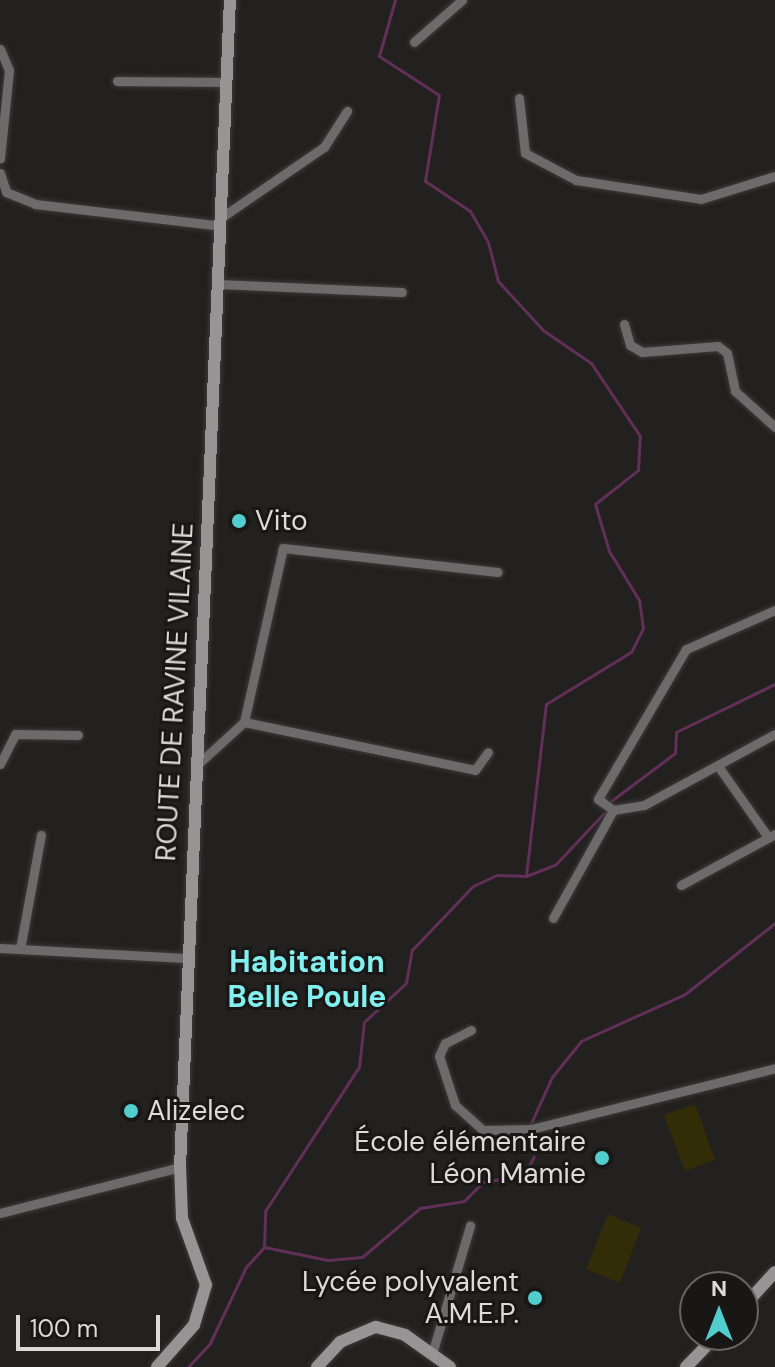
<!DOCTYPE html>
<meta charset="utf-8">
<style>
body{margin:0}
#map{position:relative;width:775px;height:1367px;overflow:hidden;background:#232020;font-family:"DM Sans",sans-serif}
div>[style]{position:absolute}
.green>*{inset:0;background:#322d07}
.stream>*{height:3px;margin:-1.5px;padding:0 1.5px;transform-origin:1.5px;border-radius:1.5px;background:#622f57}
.roads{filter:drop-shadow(0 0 2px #3d3a3a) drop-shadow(0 0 2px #3d3a3a)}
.street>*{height:9px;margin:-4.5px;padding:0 4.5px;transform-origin:4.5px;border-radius:4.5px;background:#6c6a6a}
.secondary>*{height:12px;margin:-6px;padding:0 6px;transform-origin:6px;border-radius:6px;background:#979495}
.dots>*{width:22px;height:22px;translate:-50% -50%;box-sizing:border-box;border:4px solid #191716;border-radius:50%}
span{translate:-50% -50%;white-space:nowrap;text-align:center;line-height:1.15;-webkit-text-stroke:6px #191716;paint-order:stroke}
.poi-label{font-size:28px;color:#dcdada}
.left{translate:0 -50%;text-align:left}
.right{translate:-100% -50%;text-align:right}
.street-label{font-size:28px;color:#dcdada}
.neighbourhood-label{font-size:30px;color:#83efef;font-weight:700}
.north{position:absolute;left:679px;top:1271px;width:80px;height:80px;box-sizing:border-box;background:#191716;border:2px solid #676564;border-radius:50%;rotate:0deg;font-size:22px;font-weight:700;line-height:32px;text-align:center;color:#dcdada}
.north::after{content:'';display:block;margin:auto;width:28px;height:36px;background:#52cdcd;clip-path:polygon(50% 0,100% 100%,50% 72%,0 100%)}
.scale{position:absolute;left:16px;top:1315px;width:144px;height:36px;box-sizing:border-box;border:4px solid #dcdada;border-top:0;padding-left:10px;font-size:24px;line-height:28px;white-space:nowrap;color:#dcdada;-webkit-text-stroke:6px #191716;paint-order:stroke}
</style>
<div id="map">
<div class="green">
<i style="clip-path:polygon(695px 1104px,715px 1160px,685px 1171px,664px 1115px)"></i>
<i style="clip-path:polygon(608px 1214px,641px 1228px,620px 1283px,586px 1269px)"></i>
</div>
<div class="stream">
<i style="left:611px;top:801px;width:80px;rotate:-36.9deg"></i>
<i style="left:675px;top:753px;width:21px;rotate:-87deg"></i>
<i style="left:676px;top:732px;width:110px;rotate:-25.9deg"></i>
<i style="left:526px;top:876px;width:31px;rotate:-21deg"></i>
<i style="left:555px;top:865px;width:71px;rotate:-46.7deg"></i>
<i style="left:531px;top:1123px;width:51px;rotate:-65.5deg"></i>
<i style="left:552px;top:1077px;width:46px;rotate:-51.1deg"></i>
<i style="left:581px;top:1041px;width:114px;rotate:-24.3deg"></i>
<i style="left:685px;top:994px;width:115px;rotate:-38.3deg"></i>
<i style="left:264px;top:1247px;width:65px;rotate:11.5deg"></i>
<i style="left:328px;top:1260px;width:34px;rotate:-5deg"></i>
<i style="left:362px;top:1257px;width:76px;rotate:-40.2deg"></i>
<i style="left:420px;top:1208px;width:45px;rotate:-9deg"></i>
<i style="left:464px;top:1201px;width:27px;rotate:-45deg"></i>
<i style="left:483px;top:1182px;width:42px;rotate:-9.7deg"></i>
<i style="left:524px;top:1175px;width:21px;rotate:-62deg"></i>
<i style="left:188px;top:1367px;width:33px;rotate:-47deg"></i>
<i style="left:210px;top:1343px;width:84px;rotate:-64.7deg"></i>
<i style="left:246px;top:1267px;width:27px;rotate:-48deg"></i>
<i style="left:264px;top:1247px;width:36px;rotate:-88deg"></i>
<i style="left:265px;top:1211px;width:172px;rotate:-56.9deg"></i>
<i style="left:359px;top:1067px;width:45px;rotate:-83.7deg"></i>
<i style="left:364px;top:1022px;width:57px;rotate:-42.9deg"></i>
<i style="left:406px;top:983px;width:34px;rotate:-80deg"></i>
<i style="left:412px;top:950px;width:88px;rotate:-46.4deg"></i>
<i style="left:473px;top:886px;width:26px;rotate:-25deg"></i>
<i style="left:497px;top:875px;width:29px;rotate:2deg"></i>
<i style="left:526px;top:876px;width:173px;rotate:-83.4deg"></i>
<i style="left:546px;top:704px;width:100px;rotate:-31.5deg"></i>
<i style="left:631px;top:652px;width:27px;rotate:-63deg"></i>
<i style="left:643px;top:628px;width:28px;rotate:-98deg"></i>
<i style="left:639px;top:600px;width:57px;rotate:-121.5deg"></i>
<i style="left:609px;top:551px;width:49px;rotate:-106.6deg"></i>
<i style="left:595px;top:504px;width:55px;rotate:-38.3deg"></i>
<i style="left:638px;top:470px;width:34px;rotate:-87deg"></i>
<i style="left:640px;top:436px;width:88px;rotate:-123.9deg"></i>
<i style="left:591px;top:363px;width:58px;rotate:-145.5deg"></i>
<i style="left:543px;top:330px;width:67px;rotate:-132.6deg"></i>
<i style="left:498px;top:281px;width:40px;rotate:-104.4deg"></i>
<i style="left:488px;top:242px;width:36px;rotate:-120deg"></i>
<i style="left:470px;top:211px;width:54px;rotate:-146.3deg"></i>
<i style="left:425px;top:181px;width:87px;rotate:-80.8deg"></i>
<i style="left:439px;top:95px;width:72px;rotate:-147deg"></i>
<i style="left:379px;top:56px;width:58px;rotate:-74.1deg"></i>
</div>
<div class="roads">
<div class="street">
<i style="left:414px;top:42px;width:64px;rotate:-41.2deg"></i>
<i style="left:0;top:49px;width:23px;rotate:67deg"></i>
<i style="left:9px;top:70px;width:89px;rotate:95.8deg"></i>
<i style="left:117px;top:81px;width:109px;rotate:0.5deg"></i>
<i style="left:519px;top:98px;width:55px;rotate:83.8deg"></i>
<i style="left:525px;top:153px;width:58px;rotate:27.9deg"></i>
<i style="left:576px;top:180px;width:126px;rotate:8.6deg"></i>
<i style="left:701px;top:199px;width:77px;rotate:-17.3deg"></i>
<i style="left:0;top:173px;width:20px;rotate:72deg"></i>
<i style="left:6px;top:192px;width:31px;rotate:22deg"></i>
<i style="left:35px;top:204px;width:187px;rotate:6.7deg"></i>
<i style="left:222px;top:217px;width:124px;rotate:-34.5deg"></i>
<i style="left:324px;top:147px;width:43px;rotate:-57.4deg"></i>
<i style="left:217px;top:284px;width:185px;rotate:2.5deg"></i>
<i style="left:624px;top:324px;width:22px;rotate:74deg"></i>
<i style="left:630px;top:345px;width:14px;rotate:30deg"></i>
<i style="left:642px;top:352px;width:76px;rotate:-4.5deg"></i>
<i style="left:718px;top:346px;width:11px;rotate:38deg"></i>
<i style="left:727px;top:353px;width:39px;rotate:78deg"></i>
<i style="left:735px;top:391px;width:54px;rotate:42deg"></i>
<i style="left:775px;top:610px;width:97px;rotate:156.3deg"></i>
<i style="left:686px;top:649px;width:174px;rotate:120.4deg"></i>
<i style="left:598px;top:799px;width:19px;rotate:36deg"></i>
<i style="left:613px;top:810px;width:31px;rotate:-9deg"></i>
<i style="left:644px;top:805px;width:149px;rotate:-28.5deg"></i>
<i style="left:244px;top:722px;width:236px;rotate:11.7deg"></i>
<i style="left:475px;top:770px;width:22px;rotate:-54deg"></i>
<i style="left:0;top:764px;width:34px;rotate:-63deg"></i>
<i style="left:15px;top:734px;width:63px;rotate:0.9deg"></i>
<i style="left:198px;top:764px;width:62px;rotate:-42.4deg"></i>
<i style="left:244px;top:722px;width:178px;rotate:-77.4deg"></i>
<i style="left:283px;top:548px;width:216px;rotate:6.4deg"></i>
<i style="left:718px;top:766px;width:87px;rotate:54.8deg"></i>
<i style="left:681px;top:885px;width:107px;rotate:-28.5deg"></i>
<i style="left:553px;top:918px;width:124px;rotate:-60.9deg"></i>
<i style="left:0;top:948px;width:186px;rotate:3.1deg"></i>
<i style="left:20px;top:949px;width:116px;rotate:-79.6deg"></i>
<i style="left:471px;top:1030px;width:29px;rotate:153deg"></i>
<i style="left:445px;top:1043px;width:14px;rotate:115deg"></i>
<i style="left:439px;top:1056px;width:52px;rotate:71.9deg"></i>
<i style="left:455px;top:1105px;width:38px;rotate:42deg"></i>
<i style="left:483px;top:1130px;width:48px;rotate:-1.2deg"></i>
<i style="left:531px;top:1129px;width:252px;rotate:-14deg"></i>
<i style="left:0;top:1213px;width:186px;rotate:-14.3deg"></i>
<i style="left:432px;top:1354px;width:134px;rotate:-73.5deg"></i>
</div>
<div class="secondary">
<i style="left:743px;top:1307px;width:47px;rotate:-47.6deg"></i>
<i style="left:157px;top:1367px;width:56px;rotate:-48.6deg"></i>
<i style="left:194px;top:1325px;width:42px;rotate:-73.3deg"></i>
<i style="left:206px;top:1285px;width:71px;rotate:-109.7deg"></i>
<i style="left:182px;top:1218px;width:51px;rotate:-92.2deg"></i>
<i style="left:180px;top:1167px;width:1168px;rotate:-87.55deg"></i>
<i style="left:317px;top:1367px;width:34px;rotate:-47deg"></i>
<i style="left:340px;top:1342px;width:39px;rotate:-23deg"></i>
<i style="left:376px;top:1327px;width:30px;rotate:15deg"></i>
<i style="left:405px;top:1335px;width:55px;rotate:35.4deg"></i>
<i style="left:686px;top:1367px;width:45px;rotate:-45.9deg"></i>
</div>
</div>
<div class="dots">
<i style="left:239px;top:521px;background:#52cdcd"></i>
<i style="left:131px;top:1111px;background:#52cdcd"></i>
<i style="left:602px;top:1158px;background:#52cdcd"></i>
<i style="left:535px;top:1298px;background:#52cdcd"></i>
</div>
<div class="poi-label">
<span class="left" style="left:255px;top:521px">Vito</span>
<span class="left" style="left:147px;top:1111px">Alizelec</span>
<span class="right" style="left:586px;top:1158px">École élémentaire<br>Léon Mamie</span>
<span class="right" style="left:519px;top:1298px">Lycée polyvalent<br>A.M.E.P.</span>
</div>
<div class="street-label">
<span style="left:175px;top:692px;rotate:-87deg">ROUTE DE RAVINE VILAINE</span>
</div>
<div class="neighbourhood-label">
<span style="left:307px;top:979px">Habitation<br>Belle Poule</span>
</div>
<div class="north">N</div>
<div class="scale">100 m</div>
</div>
